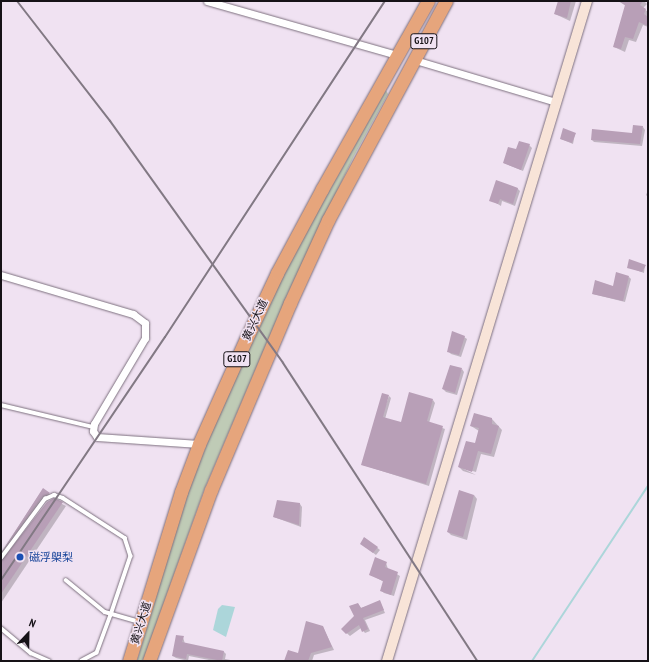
<!DOCTYPE html>
<meta charset="utf-8">
<style>
body{margin:0}
#map{position:relative;width:649px;height:662px;overflow:hidden;background:#f0e2f2;font-family:"PT Sans Narrow","Noto Sans SC",sans-serif}
div>[style]{position:absolute}
.green>*{inset:0;background:#bfcbb6}
.water>*{inset:0;background:#acd6da}
.shadow>*{inset:0;background:#0003}
.stream>*{height:2px;margin:-1px;padding:0 1px;transform-origin:1px;border-radius:1px;background:#acd6da}
.building>*{inset:0;background:#b89fb7}
.roads{filter:drop-shadow(0 0 1px #7d707f) drop-shadow(0 0 1px #7d707f)}
.lane>*{height:3.5px;margin:-1.75px;padding:0 1.75px;transform-origin:1.75px;border-radius:1.75px;background:#fff}
.street>*{height:7px;margin:-3.5px;padding:0 3.5px;transform-origin:3.5px;border-radius:3.5px;background:#fff}
.secondary>*{height:10px;margin:-5px;padding:0 5px;transform-origin:5px;border-radius:5px;background:#f8e4d8}
.highway>*{height:13px;margin:-6.5px;padding:0 6.5px;transform-origin:6.5px;border-radius:6.5px;background:#e6a57c}
.rail>*{height:2px;margin:-1px;padding:0 1px;transform-origin:1px;border-radius:1px;background:#827984}
.dots>*{width:11px;height:11px;translate:-50% -50%;box-sizing:border-box;border:2px solid #f0e2f2;border-radius:50%}
span{translate:-50% -50%;white-space:nowrap;text-align:center;line-height:1.15;-webkit-text-stroke:3px #f0e2f2;paint-order:stroke}
.shield-label span{padding:1px 3px;background:#f0e2f2;border:1px solid;border-radius:3px;-webkit-text-stroke-width:0}
.shield-label{font-size:10px;color:#161217;font-weight:700}
.street-label{font-size:11px;color:#161217}
.transit-label{font-size:11px;color:#164399}
.left{translate:0 -50%;text-align:left}
.frame{position:absolute;inset:0;border:2px solid #161217;pointer-events:none}
.north{position:absolute;left:8px;top:614px;width:40px;height:40px;-webkit-text-stroke:3px #f0e2f2;paint-order:stroke;rotate:22deg;font-size:11px;font-weight:700;line-height:16px;text-align:center;color:#161217}
.north::after{content:'';display:block;margin:auto;width:14px;height:18px;background:#161217;clip-path:polygon(50% 0,100% 100%,50% 72%,0 100%)}
</style>
<div id="map">
<div class="green">
<i style="clip-path:polygon(386px 90px,388px 94px,354px 156px,288px 293px,204px 490px,143px 661px,137px 661px,184px 501px,230px 387px,288px 264px)"></i>
</div>
<div class="water">
<i style="clip-path:polygon(222px 605px,235px 607px,226px 637px,213px 630px,218px 609px)"></i>
</div>
<div class="shadow">
<i style="clip-path:polygon(559px 1px,576px 1px,570px 21px,555px 14px)"></i>
<i style="clip-path:polygon(618px 1px,644px 1px,647px 4px,643px 8px,648px 12px,648px 27px,643px 25px,636px 42px,629px 40px,625px 52px,614px 47px,626px 6px)"></i>
<i style="clip-path:polygon(643px 127px,645px 130px,642px 146px,594px 142px,592px 140px,632px 134px)"></i>
<i style="clip-path:polygon(575px 134px,573px 144px,561px 139px)"></i>
<i style="clip-path:polygon(529px 145px,532px 148px,523px 171px,504px 163px,517px 150px)"></i>
<i style="clip-path:polygon(517px 188px,520px 191px,515px 206px,502px 201px,501px 206px,491px 200px)"></i>
<i style="clip-path:polygon(648px 190px,648px 197px,646px 195px)"></i>
<i style="clip-path:polygon(645px 265px,644px 273px,628px 267px)"></i>
<i style="clip-path:polygon(629px 277px,631px 279px,625px 302px,593px 294px,613px 287px)"></i>
<i style="clip-path:polygon(464px 337px,467px 339px,461px 357px,451px 354px,448px 351px)"></i>
<i style="clip-path:polygon(462px 369px,464px 372px,457px 395px,446px 392px,443px 389px)"></i>
<i style="clip-path:polygon(389px 396px,391px 398px,385px 419px,401px 424px,433px 400px,435px 403px,429px 423px,445px 429px,429px 486px,363px 465px)"></i>
<i style="clip-path:polygon(492px 419px,502px 430px,494px 457px,481px 454px,476px 472px,462px 468px,476px 475px,463px 471px,459px 467px,476px 445px,479px 431px,471px 426px)"></i>
<i style="clip-path:polygon(43px 489px,53px 497px,46px 500px,1px 561px,1px 553px)"></i>
<i style="clip-path:polygon(474px 495px,477px 499px,467px 540px,451px 535px,448px 532px)"></i>
<i style="clip-path:polygon(54px 500px,66px 506px,1px 603px,1px 561px)"></i>
<i style="clip-path:polygon(300px 504px,302px 507px,301px 527px,274px 517px)"></i>
<i style="clip-path:polygon(365px 538px,380px 550px,376px 555px,364px 546px)"></i>
<i style="clip-path:polygon(386px 563px,388px 569px,400px 576px,394px 596px,384px 593px,381px 590px,384px 582px,370px 574px)"></i>
<i style="clip-path:polygon(380px 602px,385px 613px,365px 620px,370px 631px,365px 633px,361px 628px,350px 636px,342px 629px,355px 616px,358px 604px,361px 608px)"></i>
<i style="clip-path:polygon(323px 627px,334px 650px,314px 655px,312px 661px,286px 661px,299px 654px)"></i>
<i style="clip-path:polygon(183px 637px,185px 644px,224px 652px,226px 654px,225px 659px,236px 661px,214px 661px,189px 656px,188px 661px,176px 658px,173px 656px)"></i>
</div>
<div class="stream">
<i style="left:532px;top:661px;width:210px;rotate:-56.5deg"></i>
</div>
<div class="building">
<i style="clip-path:polygon(558px 1px,571px 1px,567px 18px,554px 14px)"></i>
<i style="clip-path:polygon(619px 1px,643px 1px,640px 5px,646px 9px,644px 14px,648px 17px,648px 26px,639px 22px,633px 39px,625px 37px,621px 49px,613px 47px,625px 5px)"></i>
<i style="clip-path:polygon(633px 125px,643px 126px,640px 144px,591px 140px,592px 129px,632px 133px)"></i>
<i style="clip-path:polygon(563px 128px,576px 133px,572px 143px,560px 139px)"></i>
<i style="clip-path:polygon(519px 141px,530px 144px,521px 170px,503px 163px,508px 147px,516px 149px)"></i>
<i style="clip-path:polygon(496px 180px,518px 188px,513px 204px,500px 199px,498px 204px,489px 201px)"></i>
<i style="clip-path:polygon(629px 259px,646px 265px,642px 272px,627px 268px)"></i>
<i style="clip-path:polygon(616px 272px,629px 276px,623px 301px,592px 294px,595px 280px,613px 286px)"></i>
<i style="clip-path:polygon(452px 331px,465px 336px,459px 355px,447px 352px)"></i>
<i style="clip-path:polygon(450px 365px,462px 368px,455px 393px,442px 389px)"></i>
<i style="clip-path:polygon(409px 392px,433px 399px,427px 421px,443px 426px,426px 484px,361px 465px,382px 393px,389px 395px,383px 417px,401px 422px)"></i>
<i style="clip-path:polygon(474px 413px,492px 418px,492px 424px,499px 426px,491px 454px,478px 451px,472px 472px,458px 467px,466px 441px,475px 443px,479px 428px,470px 426px)"></i>
<i style="clip-path:polygon(43px 488px,50px 493px,42px 497px,1px 553px)"></i>
<i style="clip-path:polygon(459px 490px,474px 495px,463px 537px,447px 532px)"></i>
<i style="clip-path:polygon(54px 498px,63px 502px,1px 594px,1px 561px,47px 502px)"></i>
<i style="clip-path:polygon(277px 500px,300px 503px,299px 525px,273px 517px)"></i>
<i style="clip-path:polygon(364px 537px,378px 547px,373px 553px,360px 544px)"></i>
<i style="clip-path:polygon(375px 557px,387px 562px,385px 567px,398px 572px,391px 595px,380px 591px,383px 581px,369px 575px)"></i>
<i style="clip-path:polygon(380px 600px,384px 610px,363px 618px,368px 629px,362px 632px,359px 625px,346px 634px,341px 629px,354px 616px,349px 606px,358px 603px,361px 608px)"></i>
<i style="clip-path:polygon(306px 621px,323px 626px,332px 647px,311px 653px,308px 661px,284px 661px,288px 650px,298px 653px)"></i>
<i style="clip-path:polygon(176px 635px,184px 636px,182px 642px,224px 651px,222px 661px,187px 654px,186px 659px,172px 656px)"></i>
</div>
<div class="roads">
<div class="lane">
<i style="left:1px;top:405px;width:95px;rotate:13.4deg"></i>
<i style="left:1px;top:558px;width:74px;rotate:-53.3deg"></i>
<i style="left:45px;top:499px;width:10px;rotate:-24deg"></i>
<i style="left:54px;top:495px;width:9px;rotate:18deg"></i>
<i style="left:63px;top:498px;width:74px;rotate:32.8deg"></i>
<i style="left:125px;top:538px;width:19px;rotate:72deg"></i>
<i style="left:131px;top:556px;width:62px;rotate:108.7deg"></i>
<i style="left:111px;top:615px;width:40px;rotate:110.2deg"></i>
<i style="left:97px;top:653px;width:17px;rotate:152deg"></i>
<i style="left:66px;top:580px;width:50px;rotate:39.4deg"></i>
<i style="left:105px;top:612px;width:33px;rotate:16deg"></i>
<i style="left:1px;top:628px;width:39px;rotate:40deg"></i>
<i style="left:31px;top:653px;width:20px;rotate:24deg"></i>
</div>
<div class="street">
<i style="left:207px;top:1px;width:198px;rotate:15.9deg"></i>
<i style="left:415px;top:60px;width:147px;rotate:16.6deg"></i>
<i style="left:1px;top:275px;width:138px;rotate:16.5deg"></i>
<i style="left:133px;top:314px;width:15px;rotate:37deg"></i>
<i style="left:145px;top:323px;width:15px;rotate:90deg"></i>
<i style="left:145px;top:338px;width:100px;rotate:120.7deg"></i>
<i style="left:94px;top:424px;width:7px;rotate:98deg"></i>
<i style="left:93px;top:431px;width:7px;rotate:56deg"></i>
<i style="left:97px;top:437px;width:102px;rotate:3.9deg"></i>
</div>
<div class="secondary">
<i style="left:387px;top:661px;width:690px;rotate:-73.14deg"></i>
</div>
<div class="highway">
<i style="left:129px;top:661px;width:177px;rotate:-72.9deg"></i>
<i style="left:181px;top:492px;width:51px;rotate:-69.4deg"></i>
<i style="left:199px;top:444px;width:115px;rotate:-65.9deg"></i>
<i style="left:246px;top:339px;width:73px;rotate:-64.8deg"></i>
<i style="left:277px;top:273px;width:95px;rotate:-61.8deg"></i>
<i style="left:322px;top:189px;width:216px;rotate:-60.6deg"></i>
<i style="left:149px;top:661px;width:182px;rotate:-70.1deg"></i>
<i style="left:211px;top:490px;width:203px;rotate:-67.1deg"></i>
<i style="left:290px;top:303px;width:91px;rotate:-65.4deg"></i>
<i style="left:328px;top:220px;width:249px;rotate:-61.7deg"></i>
</div>
</div>
<div class="rail">
<i style="left:17px;top:1px;width:152px;rotate:52.2deg"></i>
<i style="left:110px;top:121px;width:297px;rotate:54.4deg"></i>
<i style="left:283px;top:363px;width:356px;rotate:56.9deg"></i>
<i style="left:1px;top:580px;width:293px;rotate:-56deg"></i>
<i style="left:165px;top:337px;width:402px;rotate:-56.8deg"></i>
</div>
<div class="dots">
<i style="left:20px;top:557px;background:#1a4fb4"></i>
</div>
<div class="shield-label">
<span style="left:424px;top:41px">G107</span>
<span style="left:237px;top:359px">G107</span>
</div>
<div class="street-label">
<span style="left:255px;top:320px;rotate:-65deg">黄兴大道</span>
<span style="left:141px;top:623px;rotate:-73deg">黄兴大道</span>
</div>
<div class="transit-label">
<span class="left" style="left:29px;top:557px">磁浮㮾梨</span>
</div>
<div class="frame"></div>
<div class="north">N</div>
</div>
